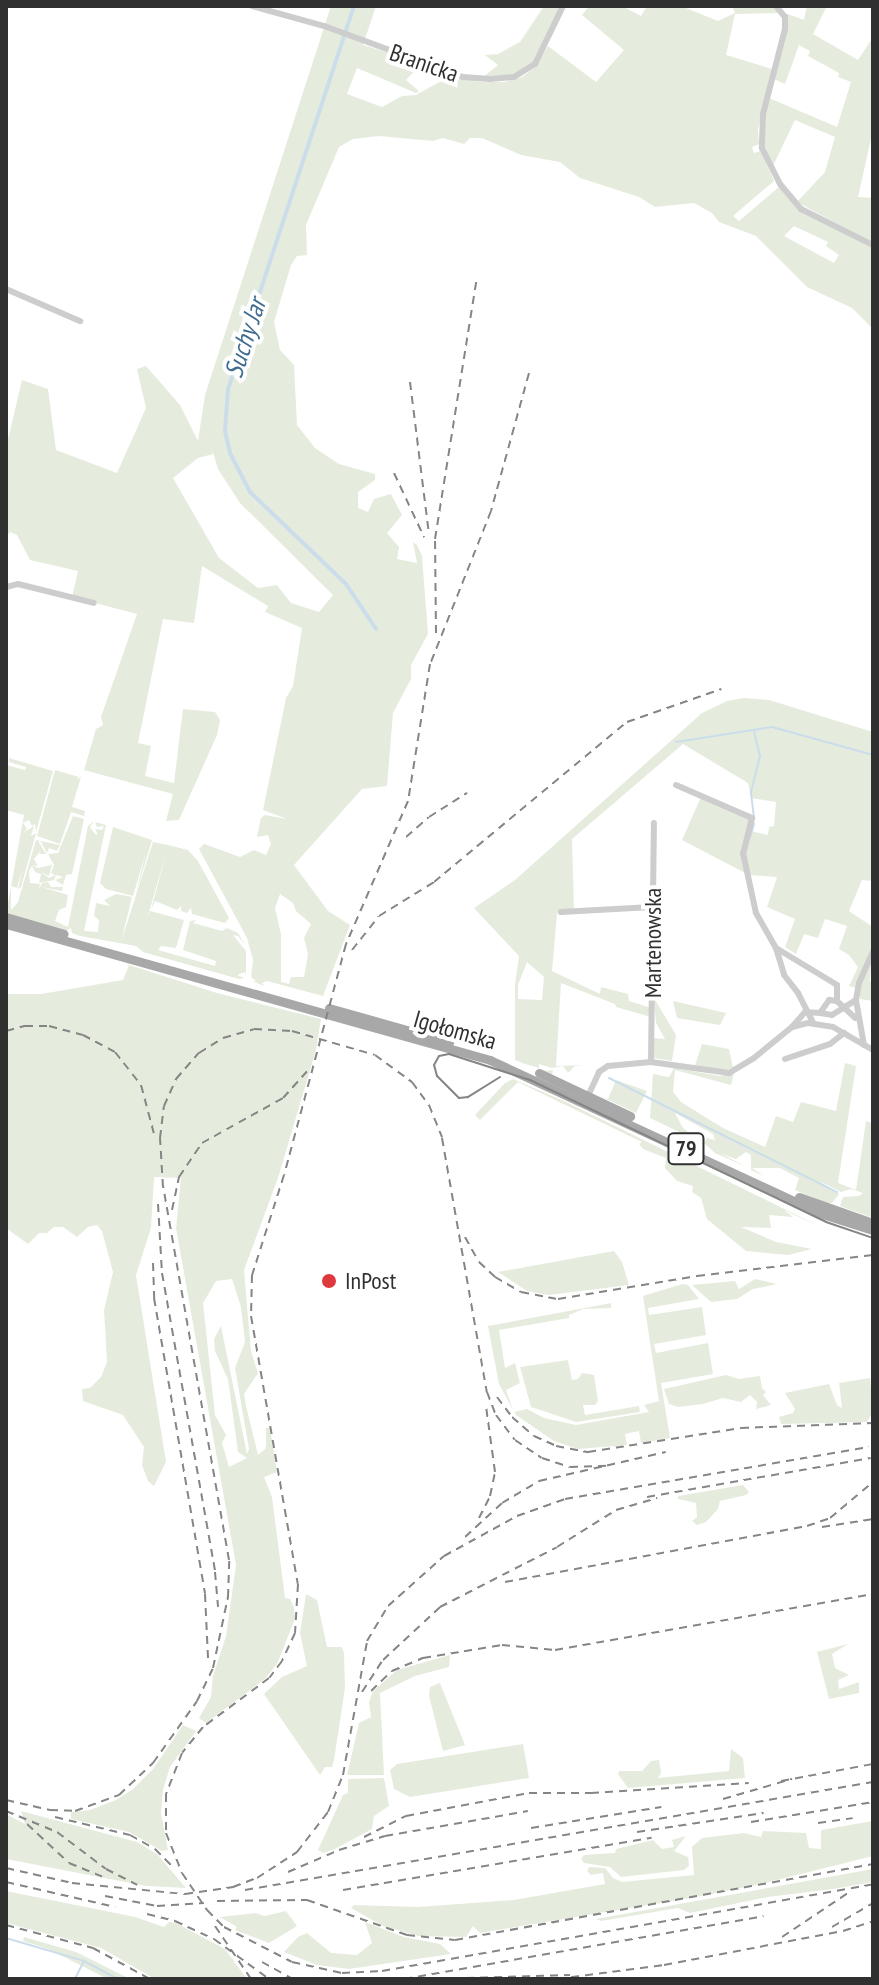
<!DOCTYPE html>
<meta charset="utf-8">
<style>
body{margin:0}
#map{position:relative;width:879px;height:1985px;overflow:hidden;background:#fff;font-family:"PT Sans Narrow",sans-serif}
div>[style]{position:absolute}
.green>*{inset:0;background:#e5ecde}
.stream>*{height:2px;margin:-1px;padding:0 1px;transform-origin:1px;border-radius:1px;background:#cbddeb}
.canal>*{height:4px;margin:-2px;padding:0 2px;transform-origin:2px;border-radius:2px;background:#cbddeb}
.minor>*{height:6px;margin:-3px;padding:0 3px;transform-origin:3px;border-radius:3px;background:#cdcdcd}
.major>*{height:9px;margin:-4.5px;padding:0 4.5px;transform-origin:4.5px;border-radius:4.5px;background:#a8a8a8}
.tram>*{height:2px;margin:-1px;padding:0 1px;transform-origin:1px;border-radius:1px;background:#858585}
.rail>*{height:2px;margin-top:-1px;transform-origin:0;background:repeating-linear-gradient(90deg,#858585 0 8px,transparent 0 14px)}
.dots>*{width:22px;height:22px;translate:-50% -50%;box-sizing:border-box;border:4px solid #fff;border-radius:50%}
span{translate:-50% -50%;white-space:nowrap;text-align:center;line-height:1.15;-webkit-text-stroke:8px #fff;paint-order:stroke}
.shield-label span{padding:2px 6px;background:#fff;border:2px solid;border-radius:6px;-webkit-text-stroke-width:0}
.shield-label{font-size:22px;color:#303030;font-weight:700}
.street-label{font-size:24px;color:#303030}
.poi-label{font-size:24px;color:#303030}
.left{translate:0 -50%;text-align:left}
.water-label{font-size:26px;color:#406c8f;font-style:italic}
.frame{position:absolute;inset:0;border:8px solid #303030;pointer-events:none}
</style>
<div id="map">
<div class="green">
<i style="clip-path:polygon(evenodd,331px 6px,376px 6px,363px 45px,422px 63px,406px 80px,419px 91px,416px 93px,357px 68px,347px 94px,382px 107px,402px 96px,416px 95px,450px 76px,482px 82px,504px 82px,522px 77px,534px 68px,548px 46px,596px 82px,624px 50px,582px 15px,589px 6px,622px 6px,641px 16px,647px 6px,681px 6px,718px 21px,735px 13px,732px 6px,773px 6px,780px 13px,735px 14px,726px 55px,772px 69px,758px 129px,759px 144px,752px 147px,754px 153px,761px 151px,774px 181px,733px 216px,739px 221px,779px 187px,800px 211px,873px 247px,873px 329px,852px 308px,807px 287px,756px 236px,719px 222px,712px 213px,694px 203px,655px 207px,639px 197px,580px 178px,560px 162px,521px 155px,482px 138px,470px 138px,464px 144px,443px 138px,433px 141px,379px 136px,353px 139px,339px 147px,306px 225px,307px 255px,297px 256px,291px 265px,274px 322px,280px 350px,294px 365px,297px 425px,315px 448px,339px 464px,375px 474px,375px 480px,358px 492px,358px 508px,368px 512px,374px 499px,391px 494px,402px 515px,387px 533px,399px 547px,397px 559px,417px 563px,413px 542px,417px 545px,422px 556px,428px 634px,411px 665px,411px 679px,393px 713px,387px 786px,362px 789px,294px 865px,328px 911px,350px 925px,323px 996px,267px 981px,262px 983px,264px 986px,253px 981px,256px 981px,251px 977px,253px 960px,247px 938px,199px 849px,204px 844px,240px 857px,254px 850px,266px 855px,271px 844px,268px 835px,257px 837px,261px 818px,265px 815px,287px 819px,263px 810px,286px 698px,293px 686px,302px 628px,265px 612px,268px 606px,202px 566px,194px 623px,163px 619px,138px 743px,151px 746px,145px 776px,174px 783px,183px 709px,215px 712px,220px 720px,217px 735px,179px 820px,166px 821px,173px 794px,84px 770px,96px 729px,103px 725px,101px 717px,137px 614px,72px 597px,78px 571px,30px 560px,17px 535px,10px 532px,6px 538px,6px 448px,22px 380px,48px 389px,56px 450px,117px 473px,146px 408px,137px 369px,146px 366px,180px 405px,198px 441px,205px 395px,331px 6px,794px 226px,828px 242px,826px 246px,839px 255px,834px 263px,784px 236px,794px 226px,331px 6px,210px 443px,218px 469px,240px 503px,333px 595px,319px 612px,291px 603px,277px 585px,258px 588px,219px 558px,173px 478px,198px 458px,213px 454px,210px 443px,331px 6px,280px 894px,293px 903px,296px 911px,311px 924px,304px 938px,308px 954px,304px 977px,291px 977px,289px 984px,281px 982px,281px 934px,275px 908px,280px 894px)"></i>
<i style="clip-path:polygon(544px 6px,561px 6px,534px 63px,517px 74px,483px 77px,498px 65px,485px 55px,498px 54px,520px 42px)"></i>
<i style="clip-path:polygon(807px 6px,827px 6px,813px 34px,858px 60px,873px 37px,873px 130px,858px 197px,873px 198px,873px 243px,797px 202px,825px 172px,835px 137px,795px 120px,773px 166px,765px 147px,763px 125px,769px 98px,837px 127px,851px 82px,838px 77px,839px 73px,808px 56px,810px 51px,799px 45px,785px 84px,774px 79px,785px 13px,804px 20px)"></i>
<i style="clip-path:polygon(evenodd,744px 698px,769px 700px,873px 732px,873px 881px,862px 880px,849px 911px,873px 927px,870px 981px,873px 983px,873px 1001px,860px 999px,860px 989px,849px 986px,858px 967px,849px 955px,839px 949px,847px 926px,825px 919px,818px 938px,804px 934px,796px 954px,785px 947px,795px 919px,767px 907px,777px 877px,749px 875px,682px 840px,701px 797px,751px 818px,742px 846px,743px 860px,750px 871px,744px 852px,750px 831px,768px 835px,769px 827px,774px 826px,776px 802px,751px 798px,748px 783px,683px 744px,572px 839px,574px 911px,559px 910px,557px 914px,552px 971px,600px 994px,601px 987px,628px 994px,629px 1001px,651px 1008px,651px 1017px,616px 1007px,615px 1004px,561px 983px,556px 1066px,585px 1065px,575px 1066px,568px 1073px,563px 1066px,552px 1068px,539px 1064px,539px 1068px,522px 1063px,543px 1071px,553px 1070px,552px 1075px,515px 1060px,515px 984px,519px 956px,474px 908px,515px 880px,702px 713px,727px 701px,744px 698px,527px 962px,544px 977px,542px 1000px,518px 999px,518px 985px,527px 962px)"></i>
<i style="clip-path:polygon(9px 758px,53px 771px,36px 832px,35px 824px,32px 826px,29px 820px,23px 823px,27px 829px,23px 833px,34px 826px,31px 836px,36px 833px,21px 887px,18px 889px,22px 871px,17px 888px,11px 886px,11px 910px,18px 902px,36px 840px,60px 845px,57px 851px,49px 848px,47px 853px,41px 842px,47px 843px,38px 841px,46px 854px,39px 854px,41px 850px,30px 864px,34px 859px,38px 866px,32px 865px,38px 868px,52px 865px,49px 876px,41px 872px,49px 878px,55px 875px,51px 873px,54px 865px,48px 854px,58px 853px,73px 816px,84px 819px,72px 874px,66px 875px,63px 885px,55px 880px,63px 877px,56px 875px,54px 880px,39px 883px,41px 874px,35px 872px,32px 866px,29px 871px,30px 883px,40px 884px,39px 889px,42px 883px,48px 882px,51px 887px,63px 887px,62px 891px,42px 887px,68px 895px,66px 907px,59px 910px,55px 921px,68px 927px,88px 826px,94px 821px,90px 827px,95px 834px,98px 835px,95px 829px,102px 830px,104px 826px,97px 827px,95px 822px,106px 825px,84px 931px,98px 932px,99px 920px,94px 916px,96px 903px,110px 906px,104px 900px,116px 894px,128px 896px,132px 897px,121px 942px,153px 842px,168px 845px,188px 850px,198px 861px,229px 918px,225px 923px,192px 914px,191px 908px,187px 913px,181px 911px,181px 906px,177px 910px,155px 901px,151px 910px,167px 850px,147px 919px,150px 911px,184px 920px,176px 948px,161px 946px,158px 950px,215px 966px,216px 961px,183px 950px,190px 921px,196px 920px,193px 923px,222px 931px,227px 928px,238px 933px,245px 945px,238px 936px,233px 935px,246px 951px,246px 976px,245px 972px,237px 975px,244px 978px,239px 979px,143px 952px,136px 946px,80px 936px,72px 933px,71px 928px,66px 931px,6px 914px,24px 815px,6px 810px,6px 765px,25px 770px,26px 767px,9px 762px)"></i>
<i style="clip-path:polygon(55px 770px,79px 777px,77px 780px,81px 777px,72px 807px,85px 811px,84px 816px,71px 812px,60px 844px,37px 836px)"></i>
<i style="clip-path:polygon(113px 827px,152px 840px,135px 897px,146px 852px,133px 896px,106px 889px,100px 883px)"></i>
<i style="clip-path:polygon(evenodd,129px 965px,217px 993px,321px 1019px,316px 1050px,278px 1178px,244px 1270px,251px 1351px,258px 1373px,244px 1394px,246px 1406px,258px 1455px,266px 1448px,266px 1428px,270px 1428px,277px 1472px,264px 1477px,272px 1497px,285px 1598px,290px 1599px,294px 1607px,295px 1619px,277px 1664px,265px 1679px,206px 1723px,199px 1718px,211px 1697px,213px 1676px,226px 1636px,236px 1565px,176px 1228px,181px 1178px,154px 1177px,151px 1228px,136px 1275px,166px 1462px,154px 1486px,148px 1481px,142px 1465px,144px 1447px,123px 1415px,83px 1401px,82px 1389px,90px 1388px,101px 1377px,107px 1362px,104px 1310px,113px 1272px,102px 1231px,97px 1225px,88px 1227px,77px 1237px,63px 1227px,54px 1227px,47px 1233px,39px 1233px,28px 1244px,6px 1228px,6px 994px,41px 994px,123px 980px,129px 965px,232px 1279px,241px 1307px,245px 1342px,235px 1368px,249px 1449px,247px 1454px,221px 1326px,214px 1339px,215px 1351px,228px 1379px,238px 1452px,247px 1458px,229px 1467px,222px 1443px,226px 1435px,215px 1415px,203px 1303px,216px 1281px,232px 1279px)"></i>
<i style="clip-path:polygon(654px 998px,676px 1035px,672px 1061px,653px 1058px,653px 1038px,665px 1039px,656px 1023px)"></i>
<i style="clip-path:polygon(673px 1001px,726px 1013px,720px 1025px,677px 1018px)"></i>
<i style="clip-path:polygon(702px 1044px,729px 1049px,733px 1068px,723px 1071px,695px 1065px)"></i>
<i style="clip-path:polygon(845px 1063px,856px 1066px,838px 1183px,856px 1190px,866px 1121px,873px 1123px,873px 1218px,840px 1206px,843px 1197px,859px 1196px,863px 1193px,851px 1189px,841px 1192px,819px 1181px,839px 1194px,832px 1203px,826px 1203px,795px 1190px,799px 1178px,780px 1168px,752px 1168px,764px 1176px,751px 1170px,751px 1155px,746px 1152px,736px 1159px,722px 1154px,746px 1167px,715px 1153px,704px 1143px,707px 1138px,715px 1140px,713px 1134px,675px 1113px,683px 1128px,702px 1143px,650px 1118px,653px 1074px,669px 1077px,674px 1068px,720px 1076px,734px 1073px,731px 1085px,675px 1070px,673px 1092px,681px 1102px,723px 1128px,765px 1147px,776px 1116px,793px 1122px,801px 1102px,836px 1111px)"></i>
<i style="clip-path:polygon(513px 1079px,564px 1101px,825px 1229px,784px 1210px,793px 1217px,769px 1215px,771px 1228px,741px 1227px,776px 1242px,812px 1249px,788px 1255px,746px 1251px,707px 1219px,701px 1198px,692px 1192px,693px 1186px,677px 1181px,665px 1168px,666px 1158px,643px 1149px,639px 1144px,642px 1142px,518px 1082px,480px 1120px,475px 1115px,505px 1083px)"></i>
<i style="clip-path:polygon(616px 1080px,647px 1091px,636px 1113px,598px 1095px,608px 1099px)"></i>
<i style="clip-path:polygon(614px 1251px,622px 1262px,629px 1285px,549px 1295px,527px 1291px,498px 1272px)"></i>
<i style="clip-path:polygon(755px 1279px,777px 1284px,753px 1289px,737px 1299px,711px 1302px,692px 1285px,735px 1281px,739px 1289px)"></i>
<i style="clip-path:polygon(682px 1284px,688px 1285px,699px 1299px,648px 1308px,649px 1315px,702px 1307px,706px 1335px,654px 1344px,656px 1353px,708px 1343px,713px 1374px,661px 1383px,670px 1438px,641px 1443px,639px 1431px,625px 1434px,627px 1445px,578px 1449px,554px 1441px,516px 1415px,514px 1412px,527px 1409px,544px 1418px,576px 1425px,649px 1412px,644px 1405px,659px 1401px,643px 1296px)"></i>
<i style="clip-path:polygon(633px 1299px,611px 1303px,611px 1308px,583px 1309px,569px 1315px,569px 1318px,499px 1330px,505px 1368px,515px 1363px,520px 1383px,506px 1390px,513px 1410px,499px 1384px,488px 1326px)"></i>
<i style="clip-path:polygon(568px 1360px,572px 1380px,578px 1379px,582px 1373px,594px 1375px,598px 1401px,595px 1405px,583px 1405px,585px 1415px,639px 1406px,640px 1412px,576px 1422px,531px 1407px,520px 1367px)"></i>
<i style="clip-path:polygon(726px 1375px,739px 1379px,760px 1376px,762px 1388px,766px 1392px,763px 1395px,771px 1405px,756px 1409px,757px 1402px,750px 1395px,741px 1402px,723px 1398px,703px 1404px,678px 1407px,669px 1404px,664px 1389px)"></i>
<i style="clip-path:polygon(870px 1378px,873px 1412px,867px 1422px,781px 1424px,779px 1417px,793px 1413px,795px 1409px,785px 1393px,829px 1384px,837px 1405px,842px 1408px,839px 1383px)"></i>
<i style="clip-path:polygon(743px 1485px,749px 1492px,746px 1495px,720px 1501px,718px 1509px,706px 1522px,697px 1525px,692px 1521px,697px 1517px,696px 1503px,678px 1499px,678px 1496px)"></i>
<i style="clip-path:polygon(306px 1594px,317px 1600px,327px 1647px,342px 1647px,344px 1653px,345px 1688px,334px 1760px,332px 1767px,325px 1767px,320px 1775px,264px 1694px,282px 1677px,307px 1666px,300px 1633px)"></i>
<i style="clip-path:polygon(848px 1644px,832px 1654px,835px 1668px,849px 1675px,838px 1680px,839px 1689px,859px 1682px,859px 1693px,829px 1699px,817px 1652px)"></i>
<i style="clip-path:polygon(450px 1655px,449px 1667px,415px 1676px,380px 1693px,384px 1775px,347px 1775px,359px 1723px,371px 1717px,369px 1702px,373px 1691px,397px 1670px)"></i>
<i style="clip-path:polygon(440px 1683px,465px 1745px,443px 1751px,429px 1696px,430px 1687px)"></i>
<i style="clip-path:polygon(183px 1725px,196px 1731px,170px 1767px,163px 1790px,161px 1813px,168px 1850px,162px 1851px,129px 1832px,71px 1819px,71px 1812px,90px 1810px,116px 1800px,133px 1789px,153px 1769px)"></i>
<i style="clip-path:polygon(523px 1744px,529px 1778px,410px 1797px,394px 1789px,390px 1770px,397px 1764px)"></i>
<i style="clip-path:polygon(731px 1749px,743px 1758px,745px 1778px,628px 1788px,618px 1774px,619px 1771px,642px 1771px,651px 1761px,659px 1760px,661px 1773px,658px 1778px,729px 1771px)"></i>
<i style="clip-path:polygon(384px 1778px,389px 1806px,374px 1816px,372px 1829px,335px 1849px,323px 1853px,318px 1850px,343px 1795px,348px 1793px,348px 1779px)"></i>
<i style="clip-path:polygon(21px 1811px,137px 1842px,157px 1854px,186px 1888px,146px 1886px,6px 1859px,6px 1814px,25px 1824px)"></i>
<i style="clip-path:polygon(873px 1821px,873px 1856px,757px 1885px,690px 1898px,480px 1933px,473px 1926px,466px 1937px,418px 1936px,383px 1926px,351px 1908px,354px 1905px,418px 1907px,514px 1900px,605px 1884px,603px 1873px,591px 1875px,587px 1871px,589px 1867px,605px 1868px,613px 1878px,622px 1882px,694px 1875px,692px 1847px,702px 1838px,744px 1833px,761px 1837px,763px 1831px,806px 1833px,809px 1848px,821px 1849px,821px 1830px)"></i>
<i style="clip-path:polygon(686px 1836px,674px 1851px,688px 1857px,689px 1866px,684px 1870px,621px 1877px,610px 1867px,584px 1863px,581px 1859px,584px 1855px,615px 1853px,616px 1849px,653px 1840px,662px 1849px,674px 1847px,672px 1840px)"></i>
<i style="clip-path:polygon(873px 1869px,873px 1882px,833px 1889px,768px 1897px,690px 1913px,678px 1908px,601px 1921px,596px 1919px)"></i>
<i style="clip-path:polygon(6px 1891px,135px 1917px,164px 1927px,169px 1922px,176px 1923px,225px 1949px,247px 1979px,155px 1979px,101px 1948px,6px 1923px)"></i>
<i style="clip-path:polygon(286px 1911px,297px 1926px,269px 1943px,235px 1930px,237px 1927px,220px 1917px,256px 1913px,264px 1916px)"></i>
<i style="clip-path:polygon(365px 1922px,404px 1937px,440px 1944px,451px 1954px,349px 1969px,317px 1965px,284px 1952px,298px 1937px,307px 1933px,331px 1953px,357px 1955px,372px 1943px)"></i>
<i style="clip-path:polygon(24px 1937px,76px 1952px,130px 1979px,108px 1979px,48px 1949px,23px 1941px)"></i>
</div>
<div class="stream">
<i style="left:754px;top:731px;width:26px;rotate:77deg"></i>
<i style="left:760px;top:756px;width:38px;rotate:104deg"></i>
<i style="left:751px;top:793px;width:24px;rotate:83deg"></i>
<i style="left:676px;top:742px;width:97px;rotate:-8.9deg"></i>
<i style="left:772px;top:727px;width:105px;rotate:15.5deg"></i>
<i style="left:750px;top:838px;width:15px;rotate:-74deg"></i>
<i style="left:609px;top:1078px;width:255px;rotate:26.6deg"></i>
<i style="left:6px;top:1938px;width:81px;rotate:16.4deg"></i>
<i style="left:84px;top:1961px;width:20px;rotate:117deg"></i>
<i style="left:84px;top:1961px;width:38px;rotate:28deg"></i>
</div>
<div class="canal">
<i style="left:354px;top:6px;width:403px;rotate:108.2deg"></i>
<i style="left:228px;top:389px;width:42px;rotate:94.1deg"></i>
<i style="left:225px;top:431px;width:23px;rotate:77deg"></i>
<i style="left:230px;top:453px;width:44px;rotate:62.9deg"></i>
<i style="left:250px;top:492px;width:133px;rotate:43.8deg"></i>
<i style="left:346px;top:584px;width:54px;rotate:56.3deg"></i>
</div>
<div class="minor">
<i style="left:252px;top:6px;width:78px;rotate:15.6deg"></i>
<i style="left:327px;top:27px;width:145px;rotate:20.2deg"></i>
<i style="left:463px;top:77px;width:27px;rotate:4deg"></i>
<i style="left:490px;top:79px;width:24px;rotate:-5deg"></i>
<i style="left:514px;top:77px;width:25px;rotate:-32deg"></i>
<i style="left:535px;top:64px;width:64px;rotate:-64.2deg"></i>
<i style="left:776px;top:6px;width:14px;rotate:51deg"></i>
<i style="left:785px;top:17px;width:12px;rotate:90deg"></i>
<i style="left:785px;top:29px;width:88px;rotate:104.5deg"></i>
<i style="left:763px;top:114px;width:34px;rotate:92deg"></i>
<i style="left:762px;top:148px;width:40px;rotate:63.4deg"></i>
<i style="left:780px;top:184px;width:33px;rotate:50deg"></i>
<i style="left:801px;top:209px;width:80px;rotate:26.6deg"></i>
<i style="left:6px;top:289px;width:81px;rotate:23.4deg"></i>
<i style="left:6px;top:587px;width:12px;rotate:-14deg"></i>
<i style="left:18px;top:584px;width:78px;rotate:14deg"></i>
<i style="left:676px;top:785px;width:83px;rotate:23.5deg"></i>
<i style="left:752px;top:818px;width:36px;rotate:104deg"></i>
<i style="left:743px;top:853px;width:61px;rotate:77.8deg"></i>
<i style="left:756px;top:913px;width:40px;rotate:60.3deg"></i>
<i style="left:776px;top:948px;width:28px;rotate:73deg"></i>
<i style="left:784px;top:975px;width:23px;rotate:52deg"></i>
<i style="left:798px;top:993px;width:34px;rotate:63deg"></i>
<i style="left:561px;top:912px;width:91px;rotate:-3.1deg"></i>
<i style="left:776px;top:948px;width:71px;rotate:31.2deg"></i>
<i style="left:837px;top:985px;width:16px;rotate:90deg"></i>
<i style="left:820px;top:1013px;width:12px;rotate:9deg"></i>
<i style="left:832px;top:1015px;width:28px;rotate:-32deg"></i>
<i style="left:792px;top:1027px;width:20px;rotate:-49deg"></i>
<i style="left:805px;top:1012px;width:15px;rotate:4deg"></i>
<i style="left:820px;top:1013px;width:16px;rotate:-55deg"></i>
<i style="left:829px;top:1000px;width:8px;rotate:7deg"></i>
<i style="left:837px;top:1001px;width:25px;rotate:43deg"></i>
<i style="left:864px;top:1045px;width:46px;rotate:-100.1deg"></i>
<i style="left:856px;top:1000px;width:17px;rotate:-80deg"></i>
<i style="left:859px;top:983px;width:35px;rotate:-66deg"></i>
<i style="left:785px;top:1059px;width:47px;rotate:-18.4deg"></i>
<i style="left:830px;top:1044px;width:18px;rotate:-38deg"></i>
<i style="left:651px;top:1062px;width:239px;rotate:-89.3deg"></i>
<i style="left:587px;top:1098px;width:29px;rotate:-65deg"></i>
<i style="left:599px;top:1072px;width:11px;rotate:-34deg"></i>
<i style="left:608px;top:1066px;width:43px;rotate:-5.3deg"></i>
<i style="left:651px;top:1062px;width:79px;rotate:8deg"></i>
<i style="left:729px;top:1073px;width:29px;rotate:-31deg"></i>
<i style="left:754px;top:1058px;width:49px;rotate:-39.2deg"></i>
<i style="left:792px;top:1027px;width:16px;rotate:-14deg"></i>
<i style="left:808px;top:1023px;width:25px;rotate:9deg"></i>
<i style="left:833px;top:1027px;width:46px;rotate:29.9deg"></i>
</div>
<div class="major">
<i style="left:6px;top:917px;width:60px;rotate:16.3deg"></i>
<i style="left:6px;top:924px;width:503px;rotate:15.69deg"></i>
<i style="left:490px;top:1060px;width:363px;rotate:24.9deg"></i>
<i style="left:819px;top:1213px;width:57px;rotate:17.5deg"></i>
<i style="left:329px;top:1008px;width:125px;rotate:15.8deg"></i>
<i style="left:539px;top:1073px;width:101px;rotate:25.3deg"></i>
<i style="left:799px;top:1197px;width:78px;rotate:19.4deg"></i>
</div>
<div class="tram">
<i style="left:500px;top:1077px;width:38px;rotate:148deg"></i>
<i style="left:468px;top:1097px;width:9px;rotate:174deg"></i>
<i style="left:459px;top:1098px;width:31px;rotate:-135deg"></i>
<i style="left:437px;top:1076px;width:11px;rotate:-105deg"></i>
<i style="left:434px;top:1065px;width:10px;rotate:-61deg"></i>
<i style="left:439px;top:1056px;width:10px;rotate:-11deg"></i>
<i style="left:449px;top:1054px;width:85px;rotate:17.8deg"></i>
<i style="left:530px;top:1080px;width:328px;rotate:25.6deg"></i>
<i style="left:826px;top:1222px;width:50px;rotate:18.8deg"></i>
</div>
<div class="rail">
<i style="left:529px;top:373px;width:143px;rotate:105.4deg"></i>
<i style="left:491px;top:511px;width:165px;rotate:111.7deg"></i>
<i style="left:430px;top:664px;width:139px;rotate:99.1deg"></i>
<i style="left:408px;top:801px;width:156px;rotate:113.4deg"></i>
<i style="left:346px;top:944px;width:239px;rotate:105deg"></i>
<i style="left:284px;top:1175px;width:105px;rotate:107.7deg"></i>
<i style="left:252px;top:1275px;width:41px;rotate:91.4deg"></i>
<i style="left:251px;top:1316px;width:272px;rotate:80.1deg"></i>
<i style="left:298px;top:1584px;width:49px;rotate:93.5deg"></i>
<i style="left:295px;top:1633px;width:31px;rotate:115deg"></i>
<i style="left:282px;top:1661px;width:21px;rotate:127deg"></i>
<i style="left:269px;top:1678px;width:82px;rotate:143.4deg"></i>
<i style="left:203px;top:1727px;width:33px;rotate:129deg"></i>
<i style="left:182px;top:1753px;width:44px;rotate:111.3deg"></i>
<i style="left:166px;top:1794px;width:39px;rotate:90deg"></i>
<i style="left:166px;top:1833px;width:43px;rotate:68.2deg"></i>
<i style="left:182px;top:1873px;width:45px;rotate:56deg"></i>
<i style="left:207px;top:1910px;width:24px;rotate:45deg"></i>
<i style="left:224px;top:1927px;width:76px;rotate:27.2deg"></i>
<i style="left:292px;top:1962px;width:51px;rotate:12.4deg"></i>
<i style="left:342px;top:1973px;width:40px;rotate:-2.9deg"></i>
<i style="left:382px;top:1971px;width:499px;rotate:-10deg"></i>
<i style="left:410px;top:382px;width:154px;rotate:82.9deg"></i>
<i style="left:394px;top:473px;width:71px;rotate:64.9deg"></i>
<i style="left:436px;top:633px;width:94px;rotate:-90.6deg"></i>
<i style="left:435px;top:539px;width:266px;rotate:-80.9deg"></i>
<i style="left:406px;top:837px;width:30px;rotate:-41deg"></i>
<i style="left:429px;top:817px;width:45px;rotate:-32.3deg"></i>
<i style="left:352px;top:950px;width:43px;rotate:-51.5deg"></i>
<i style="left:379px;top:916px;width:65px;rotate:-31.7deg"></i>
<i style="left:434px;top:882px;width:251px;rotate:-39.7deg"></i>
<i style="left:627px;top:722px;width:100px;rotate:-19.3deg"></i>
<i style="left:6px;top:1031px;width:20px;rotate:-15deg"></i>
<i style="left:25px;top:1026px;width:24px"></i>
<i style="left:49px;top:1026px;width:35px;rotate:15deg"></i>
<i style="left:83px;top:1035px;width:36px;rotate:28deg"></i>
<i style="left:115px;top:1052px;width:42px;rotate:51.8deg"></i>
<i style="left:141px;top:1085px;width:51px;rotate:75.1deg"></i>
<i style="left:158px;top:1204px;width:69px;rotate:86.7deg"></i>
<i style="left:162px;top:1273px;width:304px;rotate:79.9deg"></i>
<i style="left:215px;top:1572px;width:35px;rotate:85deg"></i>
<i style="left:172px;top:1210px;width:34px;rotate:-78deg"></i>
<i style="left:179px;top:1177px;width:41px;rotate:-55.9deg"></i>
<i style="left:202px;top:1143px;width:93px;rotate:-29.1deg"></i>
<i style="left:283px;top:1098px;width:39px;rotate:-48deg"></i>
<i style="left:465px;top:1237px;width:29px;rotate:61deg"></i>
<i style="left:479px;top:1262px;width:22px;rotate:43deg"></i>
<i style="left:495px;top:1277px;width:30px;rotate:30deg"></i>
<i style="left:521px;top:1292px;width:38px;rotate:11deg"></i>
<i style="left:558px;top:1299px;width:141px;rotate:-9.4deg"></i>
<i style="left:697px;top:1276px;width:177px;rotate:-6.8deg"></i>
<i style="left:153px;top:1263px;width:35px;rotate:88deg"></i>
<i style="left:154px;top:1298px;width:300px;rotate:80.2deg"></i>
<i style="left:205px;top:1594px;width:64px;rotate:87.3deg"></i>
<i style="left:497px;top:1397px;width:25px;rotate:53deg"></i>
<i style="left:512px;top:1417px;width:29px;rotate:41deg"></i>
<i style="left:534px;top:1436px;width:24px;rotate:24deg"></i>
<i style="left:556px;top:1446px;width:33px;rotate:11deg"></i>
<i style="left:588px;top:1452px;width:155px;rotate:-8.9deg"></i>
<i style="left:741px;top:1428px;width:132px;rotate:-2.2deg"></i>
<i style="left:647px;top:1497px;width:227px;rotate:-9.9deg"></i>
<i style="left:479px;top:1518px;width:25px;rotate:-63deg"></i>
<i style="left:490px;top:1496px;width:25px;rotate:-78deg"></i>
<i style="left:495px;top:1472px;width:67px;rotate:-97.8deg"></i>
<i style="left:822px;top:1527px;width:52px;rotate:-8.9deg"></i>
<i style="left:465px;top:1537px;width:50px;rotate:-42.6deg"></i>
<i style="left:502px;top:1503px;width:43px;rotate:-30.7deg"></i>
<i style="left:539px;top:1481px;width:130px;rotate:-12.9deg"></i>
<i style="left:505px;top:1582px;width:307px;rotate:-10.5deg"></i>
<i style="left:807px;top:1526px;width:24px;rotate:-19deg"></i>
<i style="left:830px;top:1518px;width:56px;rotate:-39.9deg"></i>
<i style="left:371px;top:1691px;width:29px;rotate:-44deg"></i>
<i style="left:392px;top:1671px;width:34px;rotate:-23deg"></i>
<i style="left:423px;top:1658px;width:80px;rotate:-9.3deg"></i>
<i style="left:502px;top:1645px;width:53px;rotate:5.4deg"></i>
<i style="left:555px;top:1650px;width:323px;rotate:-10deg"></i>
<i style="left:362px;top:1692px;width:38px;rotate:-57deg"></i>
<i style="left:383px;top:1660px;width:78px;rotate:-42.9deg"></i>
<i style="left:440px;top:1607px;width:131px;rotate:-27.1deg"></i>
<i style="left:557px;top:1547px;width:70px;rotate:-32.1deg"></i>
<i style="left:616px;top:1510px;width:43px;rotate:-16.3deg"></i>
<i style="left:781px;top:1781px;width:94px;rotate:-10.5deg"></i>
<i style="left:723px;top:1799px;width:72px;rotate:-16.2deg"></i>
<i style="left:6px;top:1800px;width:45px;rotate:12.8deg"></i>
<i style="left:50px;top:1810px;width:25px;rotate:2deg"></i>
<i style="left:75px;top:1811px;width:47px;rotate:-20deg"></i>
<i style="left:119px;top:1795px;width:47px;rotate:-43.3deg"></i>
<i style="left:153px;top:1763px;width:76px;rotate:-54.6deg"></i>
<i style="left:197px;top:1701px;width:37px;rotate:-64deg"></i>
<i style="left:213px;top:1668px;width:73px;rotate:-78.1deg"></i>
<i style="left:228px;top:1597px;width:37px;rotate:-88deg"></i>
<i style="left:229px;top:1560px;width:379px;rotate:-100deg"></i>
<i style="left:163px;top:1187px;width:49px;rotate:-93.5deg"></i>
<i style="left:160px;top:1138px;width:32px;rotate:-83deg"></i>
<i style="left:164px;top:1106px;width:30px;rotate:-66deg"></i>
<i style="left:176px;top:1079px;width:35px;rotate:-49deg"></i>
<i style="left:199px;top:1053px;width:28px;rotate:-32deg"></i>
<i style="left:223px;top:1038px;width:32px;rotate:-16deg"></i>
<i style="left:254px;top:1029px;width:38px;rotate:3deg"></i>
<i style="left:292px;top:1031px;width:86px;rotate:16.1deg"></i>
<i style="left:375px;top:1055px;width:46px;rotate:36.1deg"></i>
<i style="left:412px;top:1082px;width:29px;rotate:54deg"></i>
<i style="left:429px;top:1105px;width:35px;rotate:68deg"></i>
<i style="left:442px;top:1138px;width:258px;rotate:80deg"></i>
<i style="left:487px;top:1392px;width:25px;rotate:69deg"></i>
<i style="left:496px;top:1415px;width:31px;rotate:53deg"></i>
<i style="left:515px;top:1440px;width:32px;rotate:34deg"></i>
<i style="left:542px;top:1458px;width:29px;rotate:18deg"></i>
<i style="left:570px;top:1467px;width:38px;rotate:-2deg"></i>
<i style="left:6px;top:1811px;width:55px;rotate:22.4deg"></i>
<i style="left:57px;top:1832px;width:61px;rotate:37.1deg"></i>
<i style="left:106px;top:1869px;width:35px;rotate:27deg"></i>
<i style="left:55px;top:1817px;width:77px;rotate:13.5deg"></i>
<i style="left:130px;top:1835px;width:29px;rotate:29deg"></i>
<i style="left:155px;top:1849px;width:25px;rotate:45deg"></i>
<i style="left:751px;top:1822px;width:124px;rotate:-9.3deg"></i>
<i style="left:818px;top:1823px;width:35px;rotate:-8deg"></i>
<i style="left:27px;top:1824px;width:57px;rotate:42.9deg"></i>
<i style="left:69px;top:1863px;width:42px;rotate:22.3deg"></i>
<i style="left:531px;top:1828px;width:132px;rotate:-9.2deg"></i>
<i style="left:637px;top:1832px;width:128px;rotate:-8.5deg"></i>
<i style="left:364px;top:1837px;width:47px;rotate:-26.6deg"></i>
<i style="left:406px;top:1816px;width:125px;rotate:-10.6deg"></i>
<i style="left:529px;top:1793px;width:62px"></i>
<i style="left:591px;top:1793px;width:158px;rotate:-3.6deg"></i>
<i style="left:6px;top:1868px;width:68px;rotate:12.8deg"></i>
<i style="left:72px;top:1883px;width:114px;rotate:5.6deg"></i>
<i style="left:185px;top:1894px;width:49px;rotate:-8.3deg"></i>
<i style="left:233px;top:1887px;width:26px;rotate:-21deg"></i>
<i style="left:257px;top:1878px;width:48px;rotate:-33deg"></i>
<i style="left:297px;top:1852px;width:51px;rotate:-52.2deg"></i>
<i style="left:328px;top:1812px;width:40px;rotate:-68deg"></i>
<i style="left:343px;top:1775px;width:136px;rotate:-79.8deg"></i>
<i style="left:367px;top:1641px;width:41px;rotate:-59deg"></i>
<i style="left:388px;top:1606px;width:75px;rotate:-41.8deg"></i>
<i style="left:444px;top:1556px;width:83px;rotate:-28.7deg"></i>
<i style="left:517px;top:1516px;width:51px;rotate:-19.5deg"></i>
<i style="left:565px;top:1499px;width:308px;rotate:-9.7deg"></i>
<i style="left:288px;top:1872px;width:56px;rotate:-23.3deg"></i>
<i style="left:339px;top:1850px;width:48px;rotate:-16.9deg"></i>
<i style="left:385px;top:1836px;width:145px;rotate:-9.9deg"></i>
<i style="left:6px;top:1882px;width:112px;rotate:12.9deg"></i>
<i style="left:245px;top:1890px;width:637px;rotate:-9.76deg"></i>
<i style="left:343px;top:1890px;width:313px;rotate:-9.6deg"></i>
<i style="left:105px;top:1896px;width:53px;rotate:10.9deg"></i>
<i style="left:157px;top:1906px;width:47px;rotate:-3.7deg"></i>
<i style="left:217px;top:1901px;width:90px;rotate:-0.6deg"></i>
<i style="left:307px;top:1900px;width:106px;rotate:19.3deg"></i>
<i style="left:407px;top:1935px;width:48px;rotate:5.9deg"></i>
<i style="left:455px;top:1940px;width:425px;rotate:-10.3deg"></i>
<i style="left:147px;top:1914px;width:29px;rotate:14deg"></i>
<i style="left:175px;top:1921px;width:43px;rotate:24.8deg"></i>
<i style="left:214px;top:1939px;width:68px;rotate:36deg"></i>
<i style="left:6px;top:1925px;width:90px;rotate:14.8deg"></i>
<i style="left:93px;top:1948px;width:65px;rotate:28.5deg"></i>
<i style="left:215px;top:1926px;width:64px;rotate:55.8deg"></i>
<i style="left:832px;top:1927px;width:48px;rotate:-30.3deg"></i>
<i style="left:782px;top:1937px;width:79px;rotate:-33.7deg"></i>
<i style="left:262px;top:1962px;width:35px;rotate:29deg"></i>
<i style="left:466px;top:1978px;width:104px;rotate:-1.7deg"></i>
<i style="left:404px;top:1979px;width:365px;rotate:-9.9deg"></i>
<i style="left:557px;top:1979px;width:108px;rotate:-7.5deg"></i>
<i style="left:664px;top:1965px;width:182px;rotate:-10.8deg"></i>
<i style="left:843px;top:1931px;width:32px;rotate:-18deg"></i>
</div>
<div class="dots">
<i style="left:329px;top:1281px;background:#de3a3e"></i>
</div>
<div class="shield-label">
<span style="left:686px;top:1149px">79</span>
</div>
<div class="street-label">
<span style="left:424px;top:63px;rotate:19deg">Branicka</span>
<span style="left:653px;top:943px;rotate:-90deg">Martenowska</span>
<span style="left:455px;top:1030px;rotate:16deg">Igołomska</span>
</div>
<div class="poi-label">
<span class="left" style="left:345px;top:1281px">InPost</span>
</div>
<div class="water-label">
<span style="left:245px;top:338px;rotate:-72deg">Suchy Jar</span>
</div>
<div class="frame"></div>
</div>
